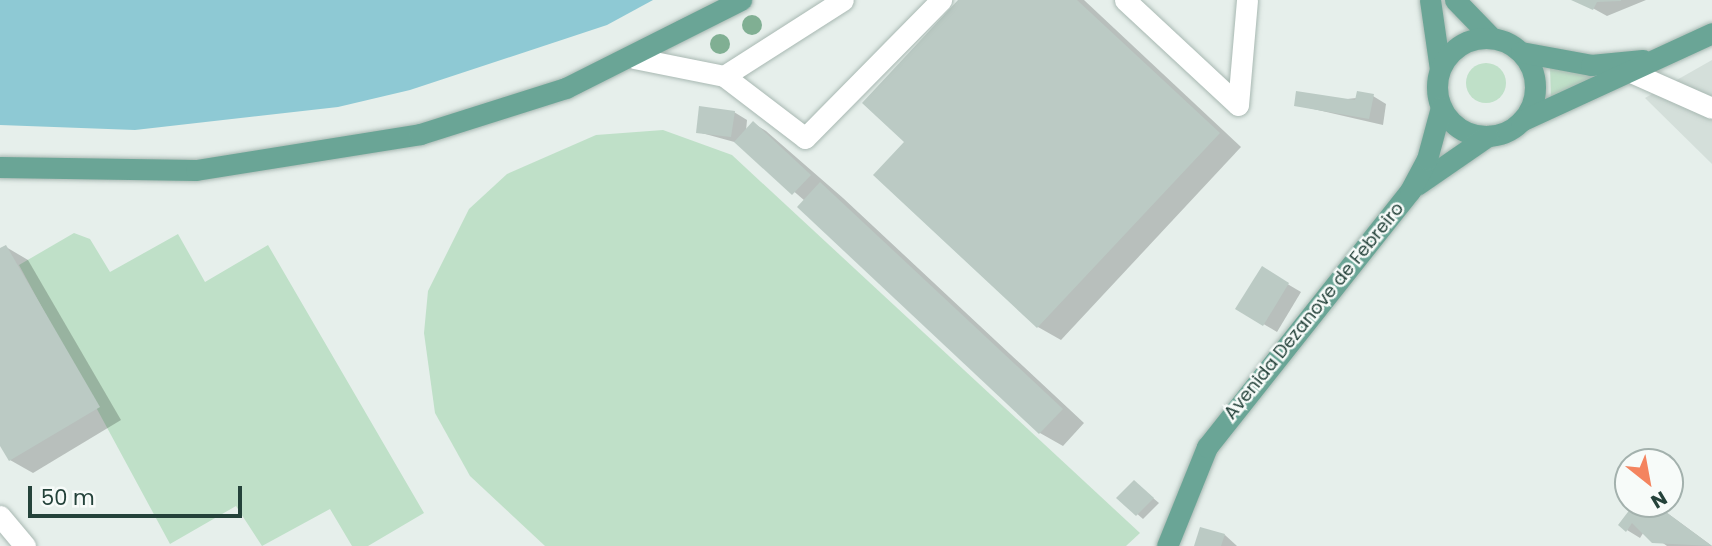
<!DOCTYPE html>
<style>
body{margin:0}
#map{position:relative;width:1712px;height:546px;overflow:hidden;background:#e6efeb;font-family:Poppins,sans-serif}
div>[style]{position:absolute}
.built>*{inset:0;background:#d4dfda}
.green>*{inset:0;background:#bfe0c8}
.round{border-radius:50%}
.water>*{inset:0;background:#8ec9d4}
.shadow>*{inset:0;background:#0003}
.building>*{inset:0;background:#bbcac4}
.roads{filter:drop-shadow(0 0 2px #a8b8b2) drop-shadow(0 0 2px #a8b8b2)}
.minor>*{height:21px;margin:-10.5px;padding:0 10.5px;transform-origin:10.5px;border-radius:10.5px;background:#fff}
.major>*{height:21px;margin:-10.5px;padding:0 10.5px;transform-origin:10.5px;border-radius:10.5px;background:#6aa596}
.major>.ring{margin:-10.5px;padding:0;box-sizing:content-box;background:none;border:21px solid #6aa596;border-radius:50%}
.trees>*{width:20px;height:20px;margin:-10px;border-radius:50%;background:#80af93}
span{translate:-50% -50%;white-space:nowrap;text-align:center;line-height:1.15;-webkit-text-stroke:5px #f7fbf9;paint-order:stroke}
.street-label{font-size:18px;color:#24423a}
.north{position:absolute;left:1614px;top:448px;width:70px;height:70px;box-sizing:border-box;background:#f7fbf9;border:2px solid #a3b1ad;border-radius:50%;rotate:149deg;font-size:19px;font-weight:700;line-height:28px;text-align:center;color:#24423a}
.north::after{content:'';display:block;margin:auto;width:24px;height:32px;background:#f4845f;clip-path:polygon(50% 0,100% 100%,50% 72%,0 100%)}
.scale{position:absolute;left:28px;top:486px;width:214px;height:32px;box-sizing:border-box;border:4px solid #24423a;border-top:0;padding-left:9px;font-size:21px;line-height:24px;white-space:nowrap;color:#24423a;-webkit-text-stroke:5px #f7fbf9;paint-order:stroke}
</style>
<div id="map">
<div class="built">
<i style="clip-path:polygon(1712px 60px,1712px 164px,1645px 98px)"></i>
</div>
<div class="green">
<i class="round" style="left:1466px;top:63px;width:40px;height:40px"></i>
<i style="clip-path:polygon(1550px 67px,1619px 70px,1551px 98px)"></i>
<i style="clip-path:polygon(663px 130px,732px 155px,1140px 533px,1126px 546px,545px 546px,470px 476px,435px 413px,424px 333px,428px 291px,469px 209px,507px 174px,596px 135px)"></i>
<i style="clip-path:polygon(74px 233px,90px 239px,110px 272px,178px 234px,205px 282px,268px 245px,424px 513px,368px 546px,352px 546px,330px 509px,262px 546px,236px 506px,170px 544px,19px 265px)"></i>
</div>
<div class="water">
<i style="clip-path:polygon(0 0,653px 0,607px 25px,410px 90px,338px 107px,135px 130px,0 125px)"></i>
</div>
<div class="shadow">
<i style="clip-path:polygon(961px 0,1084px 0,1241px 147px,1061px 340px,1038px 327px,906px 142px)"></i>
<i style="clip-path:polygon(1578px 0,1646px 0,1607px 16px)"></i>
<i style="clip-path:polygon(1373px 96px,1386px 104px,1383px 125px,1296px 105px)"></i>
<i style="clip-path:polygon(734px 112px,747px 120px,746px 131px,753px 123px,766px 131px,843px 198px,1084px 423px,1063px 446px,1040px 433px,800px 207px,805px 201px,738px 143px,698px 132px)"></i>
<i style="clip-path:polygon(6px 247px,28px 260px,121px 420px,33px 473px,10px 460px,0 443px,0 250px)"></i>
<i style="clip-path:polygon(1262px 269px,1301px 292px,1277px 332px,1238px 309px)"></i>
<i style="clip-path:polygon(1134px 482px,1159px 503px,1143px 519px,1119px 498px)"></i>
<i style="clip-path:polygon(1636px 504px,1655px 504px,1712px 546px,1667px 546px,1645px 530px,1640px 538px,1627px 530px)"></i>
<i style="clip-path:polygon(1225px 535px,1237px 546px,1196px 546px)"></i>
</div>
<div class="building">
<i style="clip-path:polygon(958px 0,1077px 0,1220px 133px,1037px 328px,873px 175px,904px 142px,862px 103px)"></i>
<i style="clip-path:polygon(1571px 0,1621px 0,1621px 1px,1597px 2px,1593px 10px)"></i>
<i style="clip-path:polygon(1296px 91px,1355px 100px,1357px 91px,1374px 94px,1369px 119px,1294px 106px)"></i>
<i style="clip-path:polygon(699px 106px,735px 111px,731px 137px,696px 133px)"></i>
<i style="clip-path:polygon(753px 121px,811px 175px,792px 195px,734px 142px)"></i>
<i style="clip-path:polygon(820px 182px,1063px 409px,1039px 434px,797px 207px)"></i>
<i style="clip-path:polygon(6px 245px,100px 407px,9px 461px,0 446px,0 248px)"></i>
<i style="clip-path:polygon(1262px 266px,1289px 283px,1263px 326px,1235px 309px)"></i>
<i style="clip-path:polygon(1134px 480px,1154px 498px,1136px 516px,1116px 498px)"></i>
<i style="clip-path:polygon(1634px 504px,1655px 504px,1712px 546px,1652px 543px,1632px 523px,1626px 532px,1618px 525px)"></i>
<i style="clip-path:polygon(1200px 527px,1225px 534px,1221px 546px,1194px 546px)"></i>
</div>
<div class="roads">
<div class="minor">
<i style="left:1125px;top:0;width:154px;rotate:42.9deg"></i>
<i style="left:634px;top:58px;width:92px;rotate:11.3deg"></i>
<i style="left:724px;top:76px;width:102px;rotate:37.4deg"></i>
<i style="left:805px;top:138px;width:194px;rotate:-45.4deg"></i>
<i style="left:1633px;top:73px;width:86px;rotate:23.9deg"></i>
<i style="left:724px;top:76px;width:141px;rotate:-32.6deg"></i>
<i style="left:1238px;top:105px;width:105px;rotate:-85.1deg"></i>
<i style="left:0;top:516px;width:39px;rotate:50deg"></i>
</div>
<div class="major">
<i style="left:1430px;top:0;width:70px;rotate:81.8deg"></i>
<i style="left:1455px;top:0;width:53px;rotate:45.8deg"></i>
<i class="ring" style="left:1437px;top:38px;width:77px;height:77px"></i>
<i style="left:1521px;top:52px;width:71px;rotate:10.5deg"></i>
<i style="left:1591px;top:65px;width:52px;rotate:-5.5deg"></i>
<i style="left:1521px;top:121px;width:210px;rotate:-24.7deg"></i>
<i style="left:0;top:167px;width:196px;rotate:0.9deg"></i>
<i style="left:196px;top:170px;width:227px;rotate:-9.1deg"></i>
<i style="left:420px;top:134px;width:153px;rotate:-17.5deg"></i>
<i style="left:566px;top:88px;width:196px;rotate:-26.7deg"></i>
<i style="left:1417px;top:185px;width:86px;rotate:-34.6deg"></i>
<i style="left:1167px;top:546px;width:107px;rotate:-68deg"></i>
<i style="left:1207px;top:447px;width:327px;rotate:-51.6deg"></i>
<i style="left:1410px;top:191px;width:36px;rotate:-62deg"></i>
<i style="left:1427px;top:159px;width:54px;rotate:-74.9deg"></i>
</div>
</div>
<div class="trees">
<i style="left:752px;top:25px"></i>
<i style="left:720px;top:44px"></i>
</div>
<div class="street-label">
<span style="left:1314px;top:311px;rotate:-51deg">Avenida Dezanove de Febreiro</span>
</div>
<div class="north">N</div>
<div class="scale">50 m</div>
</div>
